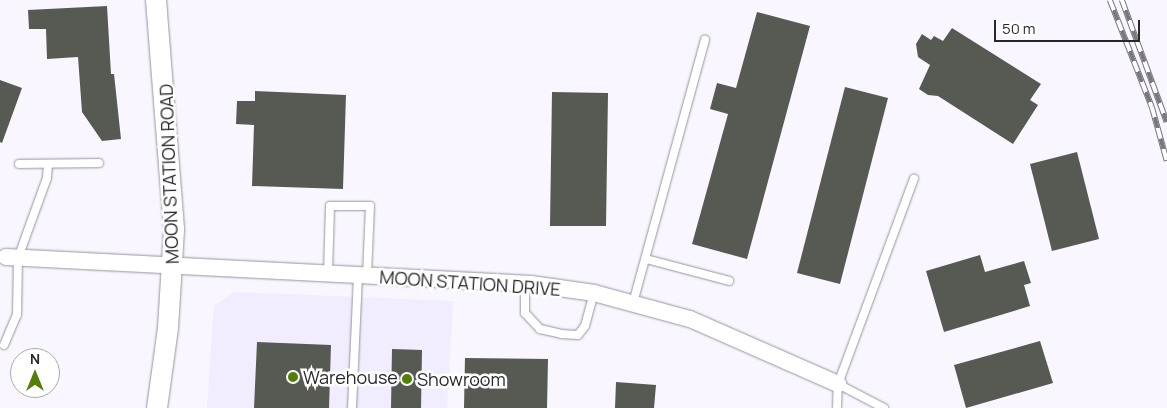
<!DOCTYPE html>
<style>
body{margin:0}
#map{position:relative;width:1167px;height:408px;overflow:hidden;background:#f9f6ff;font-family:Manrope,sans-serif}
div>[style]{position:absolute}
.built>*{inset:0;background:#f1ecfe}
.building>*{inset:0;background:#565a52}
.roads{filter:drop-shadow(0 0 1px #97949e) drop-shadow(0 0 1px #97949e)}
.service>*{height:8px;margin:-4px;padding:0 4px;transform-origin:4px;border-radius:4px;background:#fff}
.minor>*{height:16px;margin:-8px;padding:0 8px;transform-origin:8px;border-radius:8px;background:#fff}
.tertiary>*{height:20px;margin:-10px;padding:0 10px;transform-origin:10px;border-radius:10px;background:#fff}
.rail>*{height:5.5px;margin-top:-2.75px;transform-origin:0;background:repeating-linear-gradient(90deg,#fff 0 11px,#79787d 0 22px);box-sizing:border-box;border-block:1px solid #79787d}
.dots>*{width:14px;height:14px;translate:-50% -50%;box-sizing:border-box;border:2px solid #fff;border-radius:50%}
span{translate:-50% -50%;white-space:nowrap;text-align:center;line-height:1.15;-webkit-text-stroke:5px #fff;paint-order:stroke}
.street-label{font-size:18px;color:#28272b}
.poi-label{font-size:18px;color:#28272b}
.left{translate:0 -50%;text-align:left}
.north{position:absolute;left:10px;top:348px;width:50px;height:50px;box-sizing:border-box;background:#fff;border:1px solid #a9a9aa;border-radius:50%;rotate:0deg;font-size:14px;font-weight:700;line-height:20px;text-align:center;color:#28272b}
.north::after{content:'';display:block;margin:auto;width:18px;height:22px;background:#527f08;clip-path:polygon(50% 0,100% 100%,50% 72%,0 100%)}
.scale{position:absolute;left:994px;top:20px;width:146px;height:22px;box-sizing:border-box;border:2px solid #28272b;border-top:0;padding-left:6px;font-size:15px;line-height:18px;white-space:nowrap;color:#28272b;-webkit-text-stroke:4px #fff;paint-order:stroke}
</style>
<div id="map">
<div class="built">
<i style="clip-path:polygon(234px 292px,453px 301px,447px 408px,207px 408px,214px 306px)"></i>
</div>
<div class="building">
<i style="clip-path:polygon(107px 6px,111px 74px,114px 74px,121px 139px,102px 141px,82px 112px,78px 57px,47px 59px,46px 29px,29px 29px,28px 10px)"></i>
<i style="clip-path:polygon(757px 12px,810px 26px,747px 259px,692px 244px,728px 114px,710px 109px,717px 83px,736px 88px)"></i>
<i style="clip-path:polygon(952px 28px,1041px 84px,1030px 100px,1038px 105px,1013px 144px,938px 96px,928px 95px,919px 89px,930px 65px,918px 57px,916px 44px,922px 34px,931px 40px,934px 36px,943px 41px)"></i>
<i style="clip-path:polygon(0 80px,22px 88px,2px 143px,0 142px)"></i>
<i style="clip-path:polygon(845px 87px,888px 98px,840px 284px,797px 273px)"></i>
<i style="clip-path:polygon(255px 91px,346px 95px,343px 189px,252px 186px,254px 125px,236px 124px,237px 101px,255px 101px)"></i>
<i style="clip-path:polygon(552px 92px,608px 93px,606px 226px,550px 226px)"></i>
<i style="clip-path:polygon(1077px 152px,1099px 239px,1052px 251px,1030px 164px)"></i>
<i style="clip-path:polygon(980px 255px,985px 272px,1024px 261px,1031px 283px,1024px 285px,1030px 306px,944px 332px,926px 271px)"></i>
<i style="clip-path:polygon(1040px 341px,1053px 383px,966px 408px,954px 365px)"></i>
<i style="clip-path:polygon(257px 342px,331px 345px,329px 408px,254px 408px)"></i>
<i style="clip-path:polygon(392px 349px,422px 350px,421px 408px,391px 408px)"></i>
<i style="clip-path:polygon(465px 358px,548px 359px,547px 408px,464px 408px)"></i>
<i style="clip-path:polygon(616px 382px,656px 385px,654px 408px,615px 408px)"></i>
</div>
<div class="roads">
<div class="service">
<i style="left:19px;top:164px;width:80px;rotate:-0.7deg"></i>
<i style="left:646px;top:259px;width:86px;rotate:14.8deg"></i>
<i style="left:328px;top:274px;width:68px;rotate:-88.3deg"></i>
<i style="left:330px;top:206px;width:40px"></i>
<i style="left:370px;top:206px;width:70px;rotate:92.5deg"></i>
<i style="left:525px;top:283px;width:30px;rotate:90deg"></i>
<i style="left:525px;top:313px;width:22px;rotate:47deg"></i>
<i style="left:540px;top:329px;width:22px;rotate:13deg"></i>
<i style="left:561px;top:334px;width:17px;rotate:3deg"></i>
<i style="left:578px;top:335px;width:11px;rotate:-52deg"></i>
<i style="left:585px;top:326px;width:34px;rotate:-75deg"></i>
<i style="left:633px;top:303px;width:273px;rotate:-74.7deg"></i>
<i style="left:4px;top:345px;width:33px;rotate:-67deg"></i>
<i style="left:17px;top:315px;width:57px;rotate:-89deg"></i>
<i style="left:18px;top:258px;width:85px;rotate:-70.1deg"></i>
<i style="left:47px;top:178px;width:13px;rotate:-86deg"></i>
<i style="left:838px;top:384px;width:52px;rotate:27.6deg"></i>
<i style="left:352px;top:408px;width:133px;rotate:-87.4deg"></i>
<i style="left:837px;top:408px;width:24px;rotate:-88deg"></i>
<i style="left:838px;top:384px;width:219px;rotate:-69.7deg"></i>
</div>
<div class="minor">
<i style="left:6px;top:257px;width:526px;rotate:2.94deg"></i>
<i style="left:531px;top:284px;width:64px;rotate:8.1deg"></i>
<i style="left:594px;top:293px;width:99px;rotate:15.2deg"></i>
<i style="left:690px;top:319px;width:162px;rotate:23.7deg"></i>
</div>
<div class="tertiary">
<i style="left:156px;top:0;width:231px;rotate:85.5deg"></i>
<i style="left:174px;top:230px;width:98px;rotate:93.5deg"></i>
<i style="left:168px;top:328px;width:81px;rotate:97.8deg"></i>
</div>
</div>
<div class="rail">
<i style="left:1110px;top:0;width:115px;rotate:68.6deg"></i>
<i style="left:1152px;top:107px;width:56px;rotate:74.5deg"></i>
<i style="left:1122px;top:0;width:130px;rotate:69.8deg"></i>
</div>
<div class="dots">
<i style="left:293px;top:377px;background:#527f08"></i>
<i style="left:407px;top:379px;background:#527f08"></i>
</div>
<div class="street-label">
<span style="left:169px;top:174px;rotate:-92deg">MOON STATION ROAD</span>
<span style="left:470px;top:283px;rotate:4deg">MOON STATION DRIVE</span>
</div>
<div class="poi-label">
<span class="left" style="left:303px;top:377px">Warehouse</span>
<span class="left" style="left:417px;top:379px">Showroom</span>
</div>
<div class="north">N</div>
<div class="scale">50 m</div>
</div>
